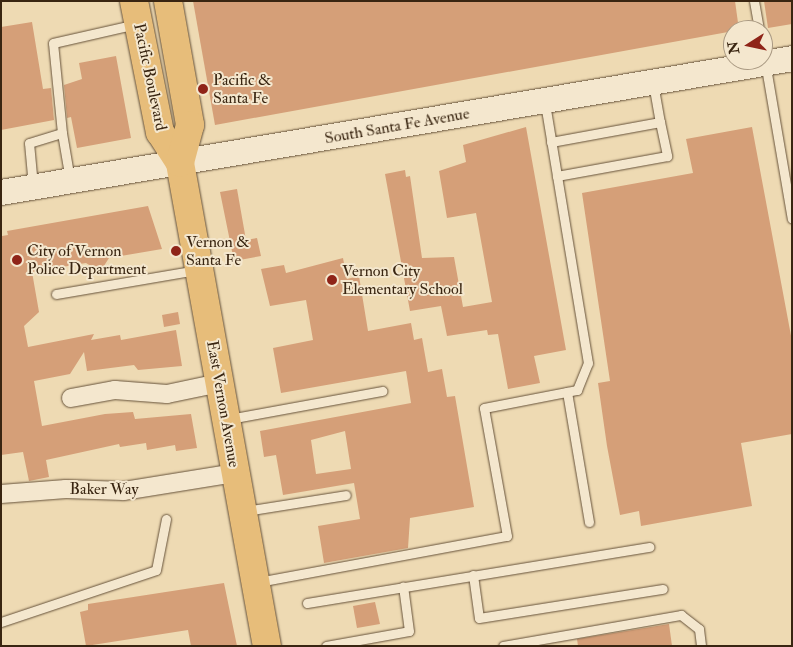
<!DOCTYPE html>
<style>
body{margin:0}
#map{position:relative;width:793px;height:647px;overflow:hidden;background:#eedab3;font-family:"IM FELL Double Pica",serif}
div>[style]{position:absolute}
.building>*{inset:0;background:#d59f78}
.roads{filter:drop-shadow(0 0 1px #66523a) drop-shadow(0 0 1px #66523a)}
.service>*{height:9px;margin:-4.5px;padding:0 4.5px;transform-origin:4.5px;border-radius:4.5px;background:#f4e7ce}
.minor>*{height:18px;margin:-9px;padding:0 9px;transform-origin:9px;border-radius:9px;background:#f4e7ce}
.secondary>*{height:25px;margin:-12.5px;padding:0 12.5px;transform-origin:12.5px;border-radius:12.5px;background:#f4e7ce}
.primary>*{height:28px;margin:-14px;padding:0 14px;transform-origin:14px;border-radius:14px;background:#e7bd7a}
.dots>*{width:14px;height:14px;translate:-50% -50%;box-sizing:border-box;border:2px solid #f4e7ce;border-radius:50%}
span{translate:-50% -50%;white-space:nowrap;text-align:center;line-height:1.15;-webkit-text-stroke:4px #f4e7ce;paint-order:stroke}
.street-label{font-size:16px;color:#392511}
.poi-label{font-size:16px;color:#392511}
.left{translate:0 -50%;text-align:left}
.frame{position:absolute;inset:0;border:2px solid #392511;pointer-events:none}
.north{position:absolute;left:723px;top:20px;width:50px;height:50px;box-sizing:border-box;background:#f4e7ce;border:1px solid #a99982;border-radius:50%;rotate:260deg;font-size:14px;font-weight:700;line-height:20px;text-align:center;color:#392511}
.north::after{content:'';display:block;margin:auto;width:18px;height:22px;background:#8f2418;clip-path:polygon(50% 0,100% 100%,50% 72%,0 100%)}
</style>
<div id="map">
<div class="building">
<i style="clip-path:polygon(193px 1px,735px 1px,739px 30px,215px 125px)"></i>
<i style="clip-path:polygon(764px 1px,792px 1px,792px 24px,768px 28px)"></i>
<i style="clip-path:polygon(32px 22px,43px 89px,51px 88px,54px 120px,1px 130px,1px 27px)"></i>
<i style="clip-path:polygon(116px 56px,131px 138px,77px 148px,71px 117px,67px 118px,64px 85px,82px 79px,79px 63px)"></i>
<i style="clip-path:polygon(526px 127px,566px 350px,534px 356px,540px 383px,508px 389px,498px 334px,488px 335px,487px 330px,447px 336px,441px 306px,410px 311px,385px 174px,405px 170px,406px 177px,410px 176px,422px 258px,454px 257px,463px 307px,492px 302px,476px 213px,447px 218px,439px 171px,466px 162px,463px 145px)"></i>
<i style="clip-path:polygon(752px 127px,792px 341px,792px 434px,741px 443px,752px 506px,641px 526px,639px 511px,620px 515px,607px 446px,598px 383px,610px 381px,582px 193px,693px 173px,686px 139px)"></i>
<i style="clip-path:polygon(237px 189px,246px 240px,257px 238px,261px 256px,234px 261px,220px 192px)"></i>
<i style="clip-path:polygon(148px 206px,162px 249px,109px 258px,100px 272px,86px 263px,32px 272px,39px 312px,24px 326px,28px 347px,94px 334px,91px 340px,120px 335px,121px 340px,176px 330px,182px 366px,138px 370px,134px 365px,87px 371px,84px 352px,70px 374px,34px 381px,42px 426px,105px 414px,133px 412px,135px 419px,191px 414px,197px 448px,176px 451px,175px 445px,147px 450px,146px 443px,120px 447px,119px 444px,46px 460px,49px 477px,29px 481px,23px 452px,1px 455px,2px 236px,8px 235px,7px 231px)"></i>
<i style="clip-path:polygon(evenodd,343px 258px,347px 279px,359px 276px,368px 331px,411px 323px,414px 340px,422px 338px,428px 372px,442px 369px,447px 397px,455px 396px,474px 507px,410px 518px,408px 548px,324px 563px,318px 526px,360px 519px,354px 483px,283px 495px,276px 455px,264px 457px,260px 431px,411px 403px,406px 371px,281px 393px,273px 348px,313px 340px,306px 300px,270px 306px,261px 269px,284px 265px,286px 273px,343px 258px,345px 431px,351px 469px,316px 474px,311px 440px,345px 431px)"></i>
<i style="clip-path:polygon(178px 312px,180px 324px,164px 327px,162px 315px)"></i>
<i style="clip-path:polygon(224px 583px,237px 646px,191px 646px,188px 630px,86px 646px,80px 612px,88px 610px,88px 604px)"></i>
<i style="clip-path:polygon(375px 602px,380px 624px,357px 628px,353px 606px)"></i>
<i style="clip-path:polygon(669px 624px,672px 646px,578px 646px,577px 639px)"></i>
</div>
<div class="roads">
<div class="service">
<i style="left:754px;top:1px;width:29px;rotate:80deg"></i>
<i style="left:763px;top:50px;width:171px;rotate:80.3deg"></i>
<i style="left:653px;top:83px;width:40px;rotate:80deg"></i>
<i style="left:62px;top:133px;width:48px;rotate:80.3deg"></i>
<i style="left:551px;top:142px;width:111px;rotate:-10.4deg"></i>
<i style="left:660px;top:122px;width:35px;rotate:78deg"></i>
<i style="left:667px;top:156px;width:112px;rotate:169.7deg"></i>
<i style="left:33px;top:186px;width:43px;rotate:-95.3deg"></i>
<i style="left:29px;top:143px;width:34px;rotate:-17deg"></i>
<i style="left:62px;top:133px;width:90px;rotate:-95.7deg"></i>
<i style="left:53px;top:43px;width:85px;rotate:-12.9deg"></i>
<i style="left:56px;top:294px;width:142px;rotate:-9.7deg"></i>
<i style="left:567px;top:392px;width:132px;rotate:80.4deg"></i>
<i style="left:229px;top:419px;width:156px;rotate:-10.4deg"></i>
<i style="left:245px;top:511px;width:102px;rotate:-9deg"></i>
<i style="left:473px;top:575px;width:43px;rotate:82.1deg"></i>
<i style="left:479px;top:618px;width:186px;rotate:-9deg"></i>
<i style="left:258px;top:582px;width:253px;rotate:-10.5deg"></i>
<i style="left:507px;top:536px;width:130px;rotate:-100.2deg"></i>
<i style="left:484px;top:408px;width:95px;rotate:-11deg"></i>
<i style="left:577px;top:390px;width:29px;rotate:-68deg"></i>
<i style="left:588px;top:363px;width:265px;rotate:-99.4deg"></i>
<i style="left:307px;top:603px;width:347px;rotate:-9.3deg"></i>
<i style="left:1px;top:622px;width:163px;rotate:-18.5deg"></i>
<i style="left:156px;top:570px;width:52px;rotate:-78.9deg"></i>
<i style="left:326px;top:646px;width:84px;rotate:-10.2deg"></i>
<i style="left:409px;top:631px;width:45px;rotate:-97.6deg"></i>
<i style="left:503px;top:646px;width:181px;rotate:-9.9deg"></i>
<i style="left:681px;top:615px;width:23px;rotate:38deg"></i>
<i style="left:699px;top:629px;width:17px;rotate:83deg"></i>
</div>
<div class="minor">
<i style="left:71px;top:398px;width:45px;rotate:-10.3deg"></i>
<i style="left:115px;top:390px;width:52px;rotate:4.4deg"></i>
<i style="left:167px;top:394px;width:53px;rotate:-11.9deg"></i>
<i style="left:1px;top:494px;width:65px;rotate:-4.4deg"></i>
<i style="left:66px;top:489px;width:58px;rotate:2deg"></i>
<i style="left:124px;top:491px;width:112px;rotate:-9.2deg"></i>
</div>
<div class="secondary">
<i style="left:1px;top:192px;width:802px;rotate:-9.61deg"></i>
</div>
<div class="primary">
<i style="left:134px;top:1px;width:134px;rotate:78.8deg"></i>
<i style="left:160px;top:132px;width:37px;rotate:57deg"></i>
<i style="left:180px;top:163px;width:491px;rotate:79.8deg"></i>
<i style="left:168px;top:1px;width:126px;rotate:79.9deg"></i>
<i style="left:190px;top:125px;width:39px;rotate:105deg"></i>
</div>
</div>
<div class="dots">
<i style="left:203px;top:89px;background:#8f2418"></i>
<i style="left:176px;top:251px;background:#8f2418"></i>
<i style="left:17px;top:260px;background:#8f2418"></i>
<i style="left:332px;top:280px;background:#8f2418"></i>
</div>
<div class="street-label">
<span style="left:150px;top:77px;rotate:78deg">Pacific Boulevard</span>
<span style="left:397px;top:126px;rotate:-10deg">South Santa Fe Avenue</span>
<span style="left:223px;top:404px;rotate:80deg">East Vernon Avenue</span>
<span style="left:104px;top:489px">Baker Way</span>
</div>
<div class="poi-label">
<span class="left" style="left:213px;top:89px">Pacific &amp;<br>Santa Fe</span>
<span class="left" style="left:186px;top:251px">Vernon &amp;<br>Santa Fe</span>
<span class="left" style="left:27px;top:260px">City of Vernon<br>Police Department</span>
<span class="left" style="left:342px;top:280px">Vernon City<br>Elementary School</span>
</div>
<div class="frame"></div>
<div class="north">N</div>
</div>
